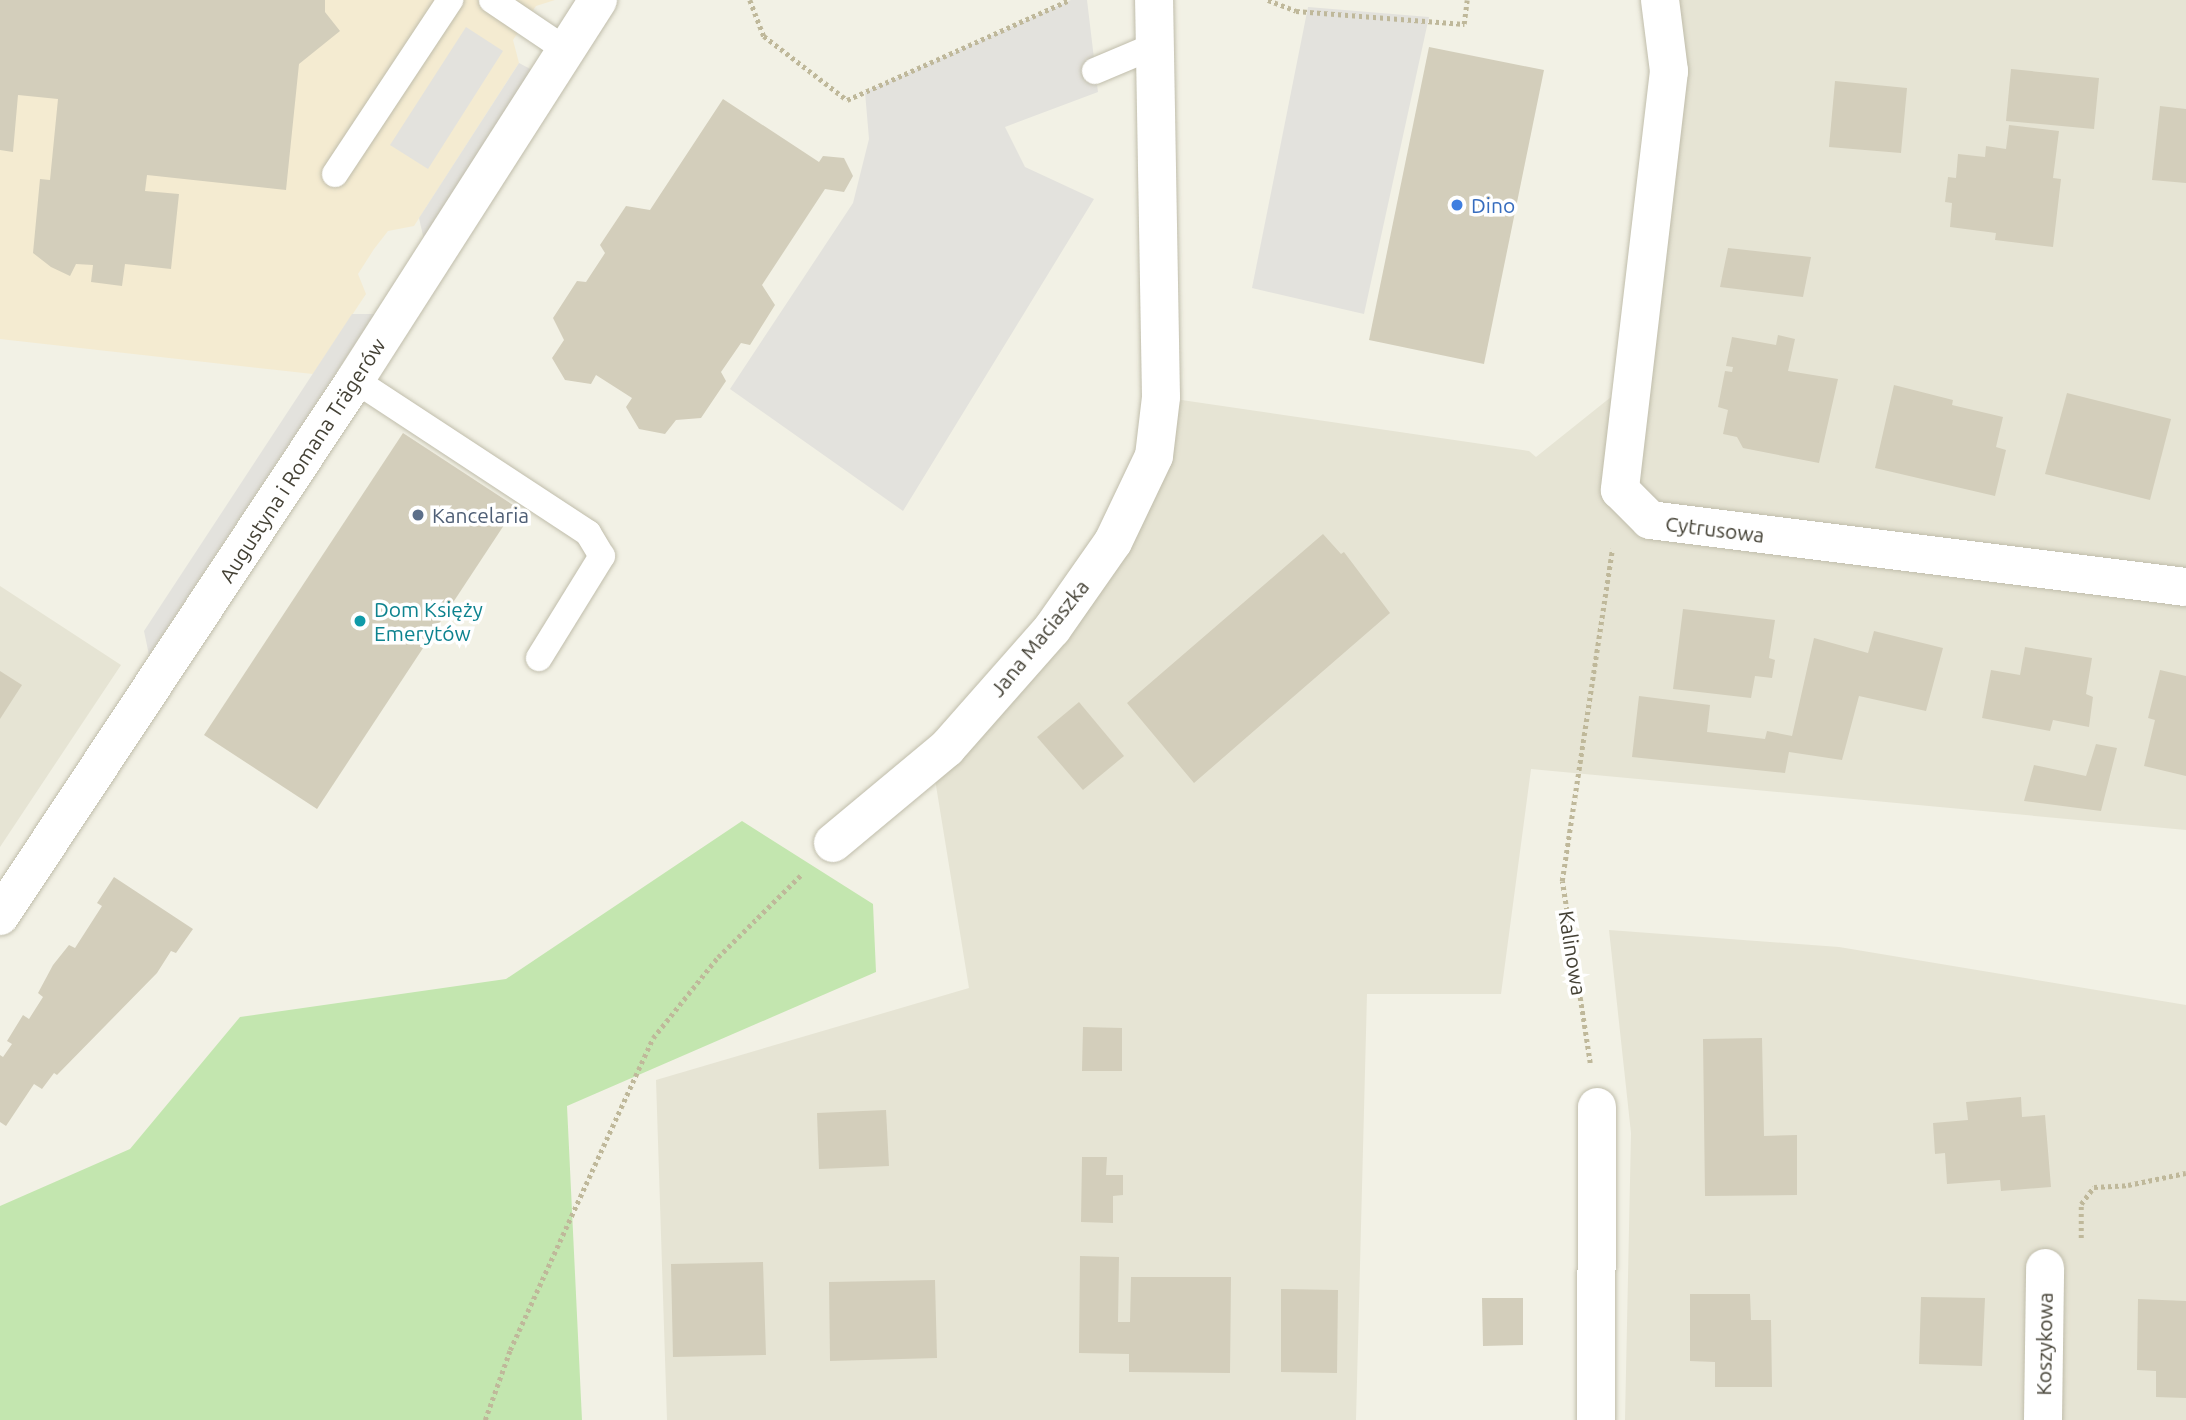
<!DOCTYPE html>
<meta charset="utf-8">
<style>
body{margin:0}
#map{position:relative;width:2186px;height:1420px;overflow:hidden;background:#f2f1e5;font-family:Ubuntu,sans-serif}
div>[style]{position:absolute}
.residential>*{inset:0;background:#e6e4d4}
.commercial>*{inset:0;background:#f4ebd1}
.green>*{inset:0;background:#c3e6af}
.parking>*{inset:0;background:#e3e2dd}
.building>*{inset:0;background:#d3cebb}
.path>*{height:4.5px;margin-top:-2.25px;transform-origin:0;background:repeating-linear-gradient(90deg,#bfb89a 0 3.5px,transparent 0 7px)}
.roads{filter:drop-shadow(0 0 2px #c0bdab) drop-shadow(0 0 2px #c0bdab)}
.lane>*{height:26px;margin:-13px;padding:0 13px;transform-origin:13px;border-radius:13px;background:#fff}
.street>*{height:38px;margin:-19px;padding:0 19px;transform-origin:19px;border-radius:19px;background:#fff}
.dots>*{width:19px;height:19px;translate:-50% -50%;box-sizing:border-box;border:4px solid #fff;border-radius:50%}
span{translate:-50% -50%;white-space:nowrap;text-align:center;line-height:1.15;-webkit-text-stroke:7px #fff;paint-order:stroke}
.shop-label{font-size:21px;color:#366cbe}
.left{translate:0 -50%;text-align:left}
.street-label{font-size:21px;color:#444135}
.service-label{font-size:21px;color:#4e5e75}
.culture-label{font-size:21px;color:#0d838f}
</style>
<div id="map">
<div class="residential">
<i style="clip-path:polygon(1660px 0,2186px 0,2186px 830px,1531px 769px,1501px 994px,1367px 994px,1356px 1420px,667px 1420px,656px 1080px,969px 988px,932px 761px,1052px 629px,1161px 397px,1529px 451px,1536px 457px,1631px 381px)"></i>
<i style="clip-path:polygon(0 586px,121px 665px,0 847px)"></i>
<i style="clip-path:polygon(1609px 930px,1839px 947px,2186px 1005px,2186px 1420px,1625px 1420px,1631px 1133px)"></i>
</div>
<div class="commercial">
<i style="clip-path:polygon(0 0,555px 0,536px 6px,513px 40px,519px 63px,414px 226px,388px 231px,374px 249px,358px 274px,366px 294px,313px 374px,0 339px)"></i>
</div>
<div class="green">
<i style="clip-path:polygon(742px 821px,873px 904px,876px 972px,567px 1106px,582px 1420px,0 1420px,0 1206px,130px 1149px,240px 1017px,506px 979px)"></i>
</div>
<div class="parking">
<i style="clip-path:polygon(1071px 0,1087px 0,1098px 92px,1005px 127px,1025px 167px,1094px 199px,903px 511px,730px 389px,853px 203px,869px 139px,865px 92px)"></i>
<i style="clip-path:polygon(1308px 7px,1429px 17px,1364px 314px,1252px 288px)"></i>
<i style="clip-path:polygon(466px 27px,503px 51px,428px 169px,390px 145px)"></i>
<i style="clip-path:polygon(519px 63px,534px 71px,424px 240px,419px 218px)"></i>
<i style="clip-path:polygon(352px 314px,375px 314px,149px 655px,144px 631px)"></i>
</div>
<div class="building">
<i style="clip-path:polygon(0 0,325px 0,325px 12px,340px 31px,299px 64px,286px 190px,147px 175px,145px 191px,179px 194px,171px 269px,125px 264px,122px 286px,91px 282px,93px 265px,76px 264px,70px 276px,51px 267px,33px 253px,40px 179px,50px 180px,58px 99px,18px 95px,13px 152px,0 150px)"></i>
<i style="clip-path:polygon(1429px 47px,1544px 70px,1484px 364px,1369px 340px)"></i>
<i style="clip-path:polygon(2011px 69px,2099px 78px,2094px 129px,2006px 121px)"></i>
<i style="clip-path:polygon(1835px 81px,1907px 88px,1901px 153px,1829px 147px)"></i>
<i style="clip-path:polygon(723px 99px,819px 162px,823px 156px,844px 158px,853px 176px,844px 192px,825px 189px,762px 285px,775px 305px,750px 345px,741px 343px,721px 372px,726px 381px,701px 418px,676px 420px,665px 434px,639px 429px,626px 407px,632px 398px,596px 375px,591px 384px,565px 380px,552px 358px,564px 340px,553px 318px,577px 281px,586px 282px,605px 253px,600px 245px,626px 206px,650px 210px)"></i>
<i style="clip-path:polygon(2160px 106px,2186px 109px,2186px 183px,2152px 180px)"></i>
<i style="clip-path:polygon(2009px 125px,2059px 131px,2053px 178px,2061px 179px,2053px 247px,1995px 240px,1996px 233px,1950px 227px,1952px 203px,1945px 202px,1948px 177px,1956px 178px,1958px 154px,1985px 157px,1986px 146px,2006px 149px)"></i>
<i style="clip-path:polygon(1728px 248px,1811px 257px,1803px 297px,1720px 287px)"></i>
<i style="clip-path:polygon(1778px 335px,1795px 339px,1788px 371px,1838px 379px,1819px 463px,1743px 448px,1737px 437px,1723px 434px,1728px 410px,1718px 407px,1725px 371px,1732px 372px,1733px 367px,1726px 366px,1732px 337px,1776px 345px)"></i>
<i style="clip-path:polygon(1894px 385px,1953px 400px,1952px 405px,2003px 417px,1996px 447px,2006px 450px,1995px 496px,1875px 468px)"></i>
<i style="clip-path:polygon(2067px 393px,2171px 419px,2150px 500px,2045px 474px)"></i>
<i style="clip-path:polygon(403px 433px,516px 507px,317px 809px,204px 735px)"></i>
<i style="clip-path:polygon(1323px 534px,1341px 554px,1344px 552px,1390px 613px,1194px 783px,1127px 703px)"></i>
<i style="clip-path:polygon(1683px 609px,1775px 620px,1769px 658px,1775px 660px,1772px 678px,1755px 676px,1751px 698px,1673px 689px)"></i>
<i style="clip-path:polygon(1874px 631px,1943px 648px,1926px 711px,1859px 696px,1842px 760px,1789px 752px,1785px 773px,1632px 757px,1639px 696px,1710px 705px,1707px 732px,1765px 739px,1767px 731px,1792px 736px,1814px 638px,1868px 653px)"></i>
<i style="clip-path:polygon(2025px 647px,2092px 658px,2086px 694px,2093px 697px,2089px 727px,2053px 720px,2050px 731px,1982px 718px,1991px 670px,2020px 675px)"></i>
<i style="clip-path:polygon(2160px 670px,2186px 676px,2186px 776px,2144px 766px,2155px 720px,2148px 718px)"></i>
<i style="clip-path:polygon(0 671px,22px 685px,0 719px)"></i>
<i style="clip-path:polygon(1079px 702px,1124px 756px,1083px 790px,1037px 737px)"></i>
<i style="clip-path:polygon(2096px 744px,2117px 748px,2101px 811px,2024px 801px,2034px 765px,2086px 776px)"></i>
<i style="clip-path:polygon(114px 877px,193px 929px,176px 953px,171px 951px,157px 973px,57px 1075px,54px 1073px,42px 1089px,34px 1084px,6px 1126px,0 1122px,0 1055px,3px 1057px,12px 1044px,7px 1041px,23px 1015px,29px 1019px,43px 997px,38px 993px,53px 965px,69px 945px,75px 948px,102px 906px,97px 903px)"></i>
<i style="clip-path:polygon(1083px 1027px,1122px 1028px,1122px 1071px,1082px 1071px)"></i>
<i style="clip-path:polygon(1762px 1038px,1764px 1136px,1797px 1135px,1797px 1195px,1705px 1196px,1703px 1039px)"></i>
<i style="clip-path:polygon(2021px 1097px,2022px 1117px,2045px 1115px,2051px 1187px,2001px 1191px,2000px 1180px,1947px 1184px,1945px 1153px,1935px 1154px,1933px 1123px,1968px 1120px,1966px 1102px)"></i>
<i style="clip-path:polygon(886px 1110px,889px 1166px,819px 1169px,817px 1113px)"></i>
<i style="clip-path:polygon(1082px 1157px,1107px 1157px,1106px 1175px,1123px 1175px,1123px 1195px,1113px 1196px,1113px 1223px,1081px 1222px)"></i>
<i style="clip-path:polygon(1080px 1256px,1119px 1257px,1118px 1322px,1130px 1322px,1131px 1277px,1231px 1277px,1230px 1373px,1129px 1372px,1129px 1354px,1079px 1353px)"></i>
<i style="clip-path:polygon(763px 1262px,766px 1355px,673px 1357px,671px 1264px)"></i>
<i style="clip-path:polygon(935px 1280px,937px 1358px,830px 1361px,829px 1282px)"></i>
<i style="clip-path:polygon(1281px 1289px,1338px 1290px,1337px 1373px,1281px 1372px)"></i>
<i style="clip-path:polygon(1690px 1294px,1750px 1294px,1751px 1320px,1771px 1320px,1772px 1387px,1715px 1387px,1715px 1362px,1690px 1361px)"></i>
<i style="clip-path:polygon(1921px 1297px,1985px 1298px,1982px 1366px,1919px 1364px)"></i>
<i style="clip-path:polygon(1482px 1298px,1523px 1298px,1523px 1345px,1483px 1346px)"></i>
<i style="clip-path:polygon(2138px 1299px,2186px 1301px,2186px 1398px,2156px 1397px,2156px 1371px,2137px 1370px)"></i>
</div>
<div class="path">
<i style="left:750px;top:0;width:39px;rotate:69deg"></i>
<i style="left:764px;top:36px;width:105px;rotate:37.6deg"></i>
<i style="left:847px;top:100px;width:244px;rotate:-24.2deg"></i>
<i style="left:1268px;top:0;width:30px;rotate:21deg"></i>
<i style="left:1296px;top:11px;width:169px;rotate:4.4deg"></i>
<i style="left:1464px;top:24px;width:24px;rotate:-83deg"></i>
<i style="left:1590px;top:1063px;width:184px;rotate:-98.7deg"></i>
<i style="left:1562px;top:881px;width:336px;rotate:-81.4deg"></i>
<i style="left:2081px;top:1238px;width:34px;rotate:-90deg"></i>
<i style="left:2081px;top:1204px;width:21px;rotate:-53deg"></i>
<i style="left:2094px;top:1187px;width:34px;rotate:-3deg"></i>
<i style="left:2128px;top:1185px;width:59px;rotate:-11.7deg"></i>
<i style="left:485px;top:1420px;width:74px;rotate:-70.3deg"></i>
<i style="left:510px;top:1350px;width:343px;rotate:-65.4deg"></i>
<i style="left:653px;top:1038px;width:104px;rotate:-51.3deg"></i>
<i style="left:718px;top:957px;width:118px;rotate:-44.7deg"></i>
</div>
<div class="roads">
<div class="lane">
<i style="left:492px;top:0;width:89px;rotate:34deg"></i>
<i style="left:1095px;top:71px;width:64px;rotate:-23deg"></i>
<i style="left:335px;top:174px;width:209px;rotate:-56.5deg"></i>
<i style="left:355px;top:380px;width:279px;rotate:33.3deg"></i>
<i style="left:588px;top:533px;width:27px;rotate:59deg"></i>
<i style="left:602px;top:556px;width:120px;rotate:121.7deg"></i>
</div>
<div class="street">
<i style="left:1660px;top:0;width:72px;rotate:82.8deg"></i>
<i style="left:1669px;top:71px;width:422px;rotate:96.7deg"></i>
<i style="left:1620px;top:490px;width:42px;rotate:45deg"></i>
<i style="left:1650px;top:520px;width:540px;rotate:7.13deg"></i>
<i style="left:833px;top:843px;width:148px;rotate:-39.8deg"></i>
<i style="left:947px;top:748px;width:159px;rotate:-48.6deg"></i>
<i style="left:1052px;top:629px;width:106px;rotate:-55deg"></i>
<i style="left:1113px;top:542px;width:95px;rotate:-64.5deg"></i>
<i style="left:1154px;top:456px;width:59px;rotate:-83.2deg"></i>
<i style="left:1161px;top:397px;width:397px;rotate:-91deg"></i>
<i style="left:0;top:916px;width:643px;rotate:-56.48deg"></i>
<i style="left:355px;top:380px;width:451px;rotate:-57.4deg"></i>
<i style="left:1596px;top:1420px;width:313px;rotate:-89.8deg"></i>
<i style="left:2043px;top:1420px;width:152px;rotate:-89.2deg"></i>
</div>
</div>
<div class="dots">
<i style="left:1457px;top:205px;background:#3f7fe0"></i>
<i style="left:418px;top:515px;background:#5c6f8a"></i>
<i style="left:360px;top:621px;background:#0f9aa8"></i>
</div>
<div class="shop-label">
<span class="left" style="left:1471px;top:205px">Dino</span>
</div>
<div class="street-label">
<span style="left:302px;top:460px;rotate:-57deg">Augustyna i Romana Trägerów</span>
<span style="left:1715px;top:529px;rotate:7deg">Cytrusowa</span>
<span style="left:1039px;top:638px;rotate:-51deg">Jana Maciaszka</span>
<span style="left:1573px;top:953px;rotate:81deg">Kalinowa</span>
<span style="left:2044px;top:1344px;rotate:-89deg">Koszykowa</span>
</div>
<div class="service-label">
<span class="left" style="left:432px;top:515px">Kancelaria</span>
</div>
<div class="culture-label">
<span class="left" style="left:374px;top:621px">Dom Księży<br>Emerytów</span>
</div>
</div>
